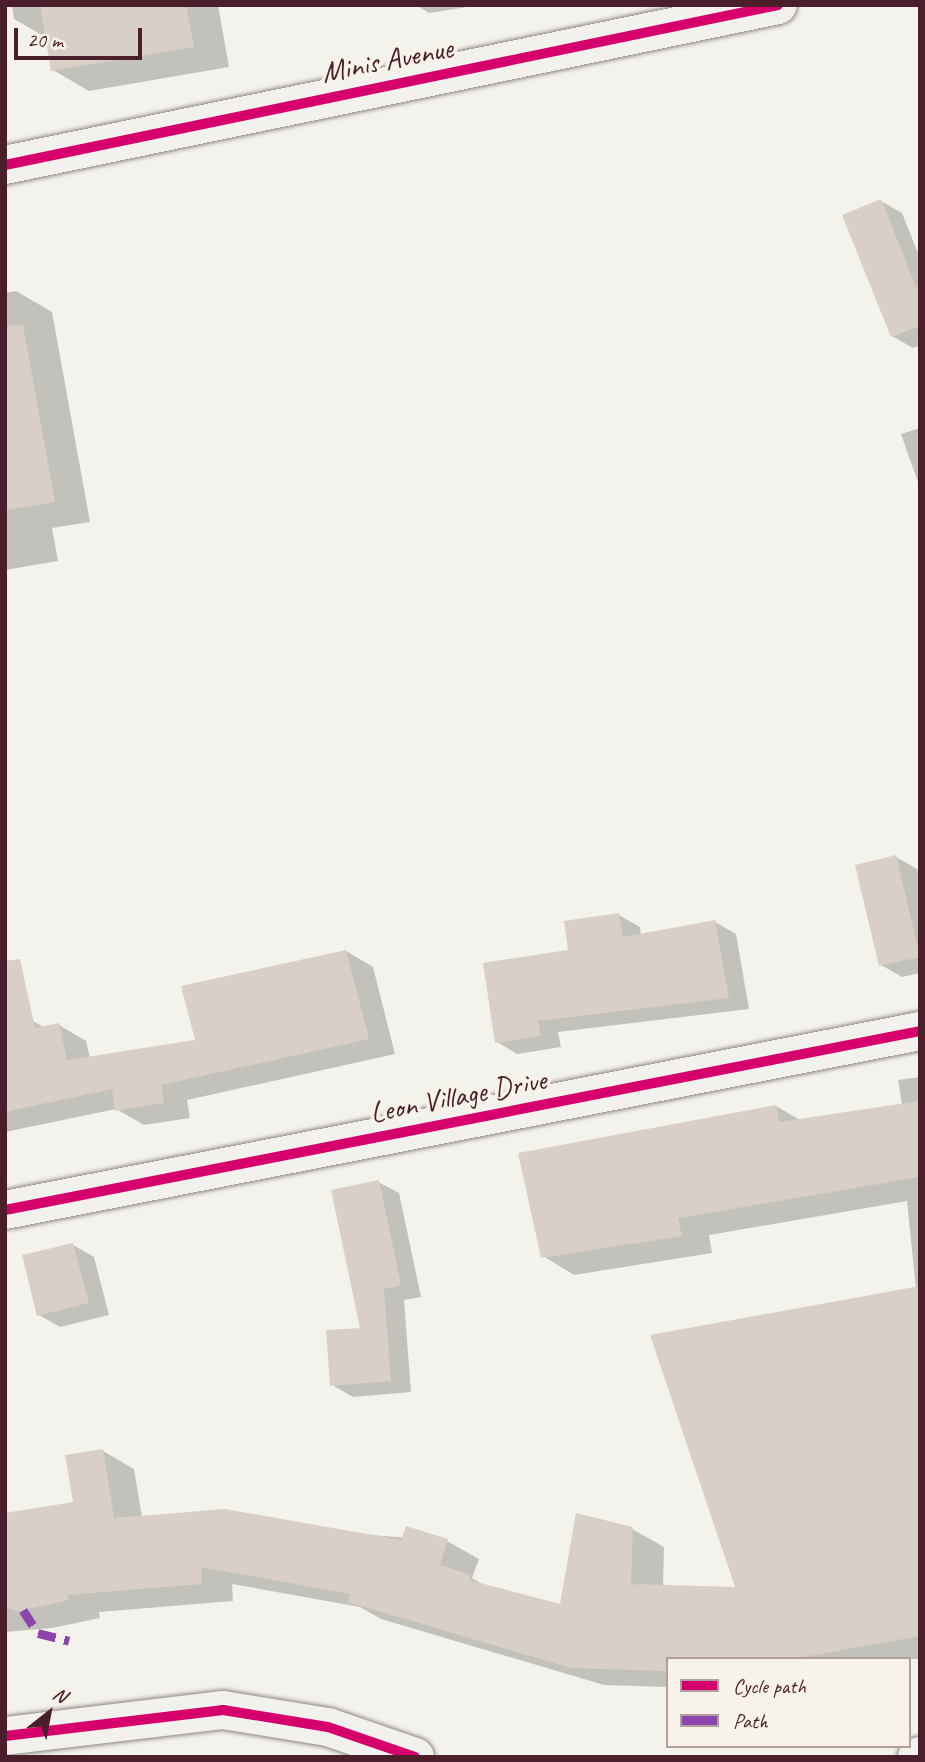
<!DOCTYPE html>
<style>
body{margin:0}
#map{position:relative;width:925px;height:1762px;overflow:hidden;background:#f4f2ec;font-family:Caveat,sans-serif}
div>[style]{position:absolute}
.shadow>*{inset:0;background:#0003}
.building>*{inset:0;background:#d8d0c6}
.roads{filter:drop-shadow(0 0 2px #8f8685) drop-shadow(0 0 2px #8f8685)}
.minor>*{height:38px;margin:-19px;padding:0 19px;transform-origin:19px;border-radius:19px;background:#f2f1ed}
.tertiary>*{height:38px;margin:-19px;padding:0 19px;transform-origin:19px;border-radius:19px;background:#f2f1ed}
.quiet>*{height:9px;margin-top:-4.5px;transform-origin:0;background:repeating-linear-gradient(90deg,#8e44ad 0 18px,transparent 0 27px)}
.cycleway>*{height:10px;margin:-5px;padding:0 5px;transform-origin:5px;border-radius:5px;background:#d6006c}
span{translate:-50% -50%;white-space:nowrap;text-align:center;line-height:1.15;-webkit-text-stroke:7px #f7f3e8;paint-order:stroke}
.street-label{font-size:30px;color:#4a1f2b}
.frame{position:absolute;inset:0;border:7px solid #4a1f2b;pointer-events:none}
.legend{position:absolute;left:666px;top:1657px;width:245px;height:91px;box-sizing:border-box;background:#f7f3e8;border:2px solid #b29e9c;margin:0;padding:9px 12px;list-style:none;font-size:21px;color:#4a1f2b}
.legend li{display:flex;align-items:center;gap:14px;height:35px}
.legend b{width:35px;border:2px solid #b29e9c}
.north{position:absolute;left:14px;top:1678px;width:70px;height:70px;-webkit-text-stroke:5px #f7f3e8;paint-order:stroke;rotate:31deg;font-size:19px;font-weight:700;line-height:28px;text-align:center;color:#4a1f2b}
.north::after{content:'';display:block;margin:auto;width:24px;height:32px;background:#4a1f2b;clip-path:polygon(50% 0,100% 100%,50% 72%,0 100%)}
.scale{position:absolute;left:14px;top:28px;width:128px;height:32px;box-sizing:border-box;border:4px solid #4a1f2b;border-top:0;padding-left:9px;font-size:21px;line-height:24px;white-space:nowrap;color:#4a1f2b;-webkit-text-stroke:5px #f7f3e8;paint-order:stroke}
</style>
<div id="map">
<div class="shadow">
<i style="clip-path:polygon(12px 5px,218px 5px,229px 67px,89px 91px,53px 70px,47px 38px,14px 19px)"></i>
<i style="clip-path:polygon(416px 5px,480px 5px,429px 13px)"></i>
<i style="clip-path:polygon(881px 201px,902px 213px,920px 258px,920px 345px,913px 348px,892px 336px)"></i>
<i style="clip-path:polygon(16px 291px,52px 312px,90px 522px,52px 528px,58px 561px,5px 570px,5px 293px)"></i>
<i style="clip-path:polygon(920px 428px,920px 488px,901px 434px)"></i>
<i style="clip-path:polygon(896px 857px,917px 869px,920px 881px,920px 973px,902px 977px,881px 965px)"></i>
<i style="clip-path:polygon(619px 915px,640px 927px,641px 936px,715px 922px,736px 934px,749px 1009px,558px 1032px,561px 1047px,517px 1054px,497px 1042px,570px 951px)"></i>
<i style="clip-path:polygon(346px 951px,373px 967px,395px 1054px,187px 1100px,190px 1118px,144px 1125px,116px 1109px,5px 1132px,5px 1027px,33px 1021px,45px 1028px,59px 1025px,86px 1041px,90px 1058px,197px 1041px)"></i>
<i style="clip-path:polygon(920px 1077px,920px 1659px,668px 1659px,668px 1687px,604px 1685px,381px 1619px,360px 1607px,232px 1584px,233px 1601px,99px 1612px,100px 1618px,52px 1628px,5px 1632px,5px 1514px,75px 1503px,103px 1451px,134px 1469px,142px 1517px,447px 1541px,479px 1559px,472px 1578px,487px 1587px,562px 1606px,632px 1529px,664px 1547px,663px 1587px,738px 1589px,916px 1289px,907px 1201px,709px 1235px,712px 1253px,574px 1275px,543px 1256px,776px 1106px,800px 1120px,902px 1105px,898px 1080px)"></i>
<i style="clip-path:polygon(378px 1182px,399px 1193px,421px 1297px,404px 1300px,411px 1392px,353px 1397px,332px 1385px,363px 1329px)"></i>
<i style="clip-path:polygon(73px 1245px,94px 1257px,109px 1315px,60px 1327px,39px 1315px)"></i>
</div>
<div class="building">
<i style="clip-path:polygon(40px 5px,186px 5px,194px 47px,51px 71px)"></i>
<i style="clip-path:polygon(881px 199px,920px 297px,920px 326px,891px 337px,842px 215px)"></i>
<i style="clip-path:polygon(23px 325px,55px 502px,5px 510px,5px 326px)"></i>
<i style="clip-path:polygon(896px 855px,920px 957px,879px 966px,855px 865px)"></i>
<i style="clip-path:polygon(619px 913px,623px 937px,715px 920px,729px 998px,538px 1021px,541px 1036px,495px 1043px,483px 963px,568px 950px,564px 921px)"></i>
<i style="clip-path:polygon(346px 950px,369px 1039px,161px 1085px,164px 1103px,115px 1111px,112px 1089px,5px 1112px,5px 961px,20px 959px,35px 1028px,59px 1023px,67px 1060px,195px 1040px,181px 986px)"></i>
<i style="clip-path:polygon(920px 1101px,920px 1177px,678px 1218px,682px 1236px,541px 1258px,518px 1153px,776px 1105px,779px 1122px)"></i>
<i style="clip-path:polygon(379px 1180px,401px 1285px,384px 1289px,391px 1381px,330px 1386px,326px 1330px,360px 1328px,331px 1190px)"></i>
<i style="clip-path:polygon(73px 1243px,89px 1303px,37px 1316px,22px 1255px)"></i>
<i style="clip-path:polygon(920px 1286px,920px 1636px,793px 1659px,668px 1659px,668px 1671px,571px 1668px,348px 1602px,350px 1594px,201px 1567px,202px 1584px,68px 1595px,69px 1600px,19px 1611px,5px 1608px,5px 1513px,73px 1502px,65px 1455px,103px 1449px,114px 1518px,225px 1509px,401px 1540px,406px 1526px,448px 1539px,440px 1565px,471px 1575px,469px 1580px,560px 1604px,576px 1513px,633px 1527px,631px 1584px,735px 1587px,650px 1335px)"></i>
</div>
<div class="roads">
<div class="minor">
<i style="left:5px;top:1210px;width:932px;rotate:-11.07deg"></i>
<i style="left:5px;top:1736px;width:220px;rotate:-6.8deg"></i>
<i style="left:223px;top:1710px;width:106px;rotate:9.2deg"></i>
<i style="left:328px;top:1727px;width:92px;rotate:19deg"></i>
<i style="left:917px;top:1757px;width:3px;rotate:-18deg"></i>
</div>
<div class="tertiary">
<i style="left:5px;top:165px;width:789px;rotate:-11.69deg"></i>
</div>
</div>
<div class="quiet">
<i style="left:23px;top:1610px;width:27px;rotate:57deg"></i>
<i style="left:38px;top:1633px;width:32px;rotate:14deg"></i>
</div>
<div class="cycleway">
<i style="left:5px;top:165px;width:789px;rotate:-11.69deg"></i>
<i style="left:5px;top:1210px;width:932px;rotate:-11.07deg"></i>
<i style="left:5px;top:1736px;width:220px;rotate:-6.8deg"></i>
<i style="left:223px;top:1710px;width:106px;rotate:9.2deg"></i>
<i style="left:328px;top:1727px;width:92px;rotate:19deg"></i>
</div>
<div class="street-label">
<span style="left:387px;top:60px;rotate:-11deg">Minis Avenue</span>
<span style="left:458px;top:1096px;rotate:-11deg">Leon Village Drive</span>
</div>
<div class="frame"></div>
<ul class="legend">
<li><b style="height:9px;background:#d6006c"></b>Cycle path</li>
<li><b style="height:9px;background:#8e44ad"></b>Path</li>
</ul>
<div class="north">N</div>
<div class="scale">20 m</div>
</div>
